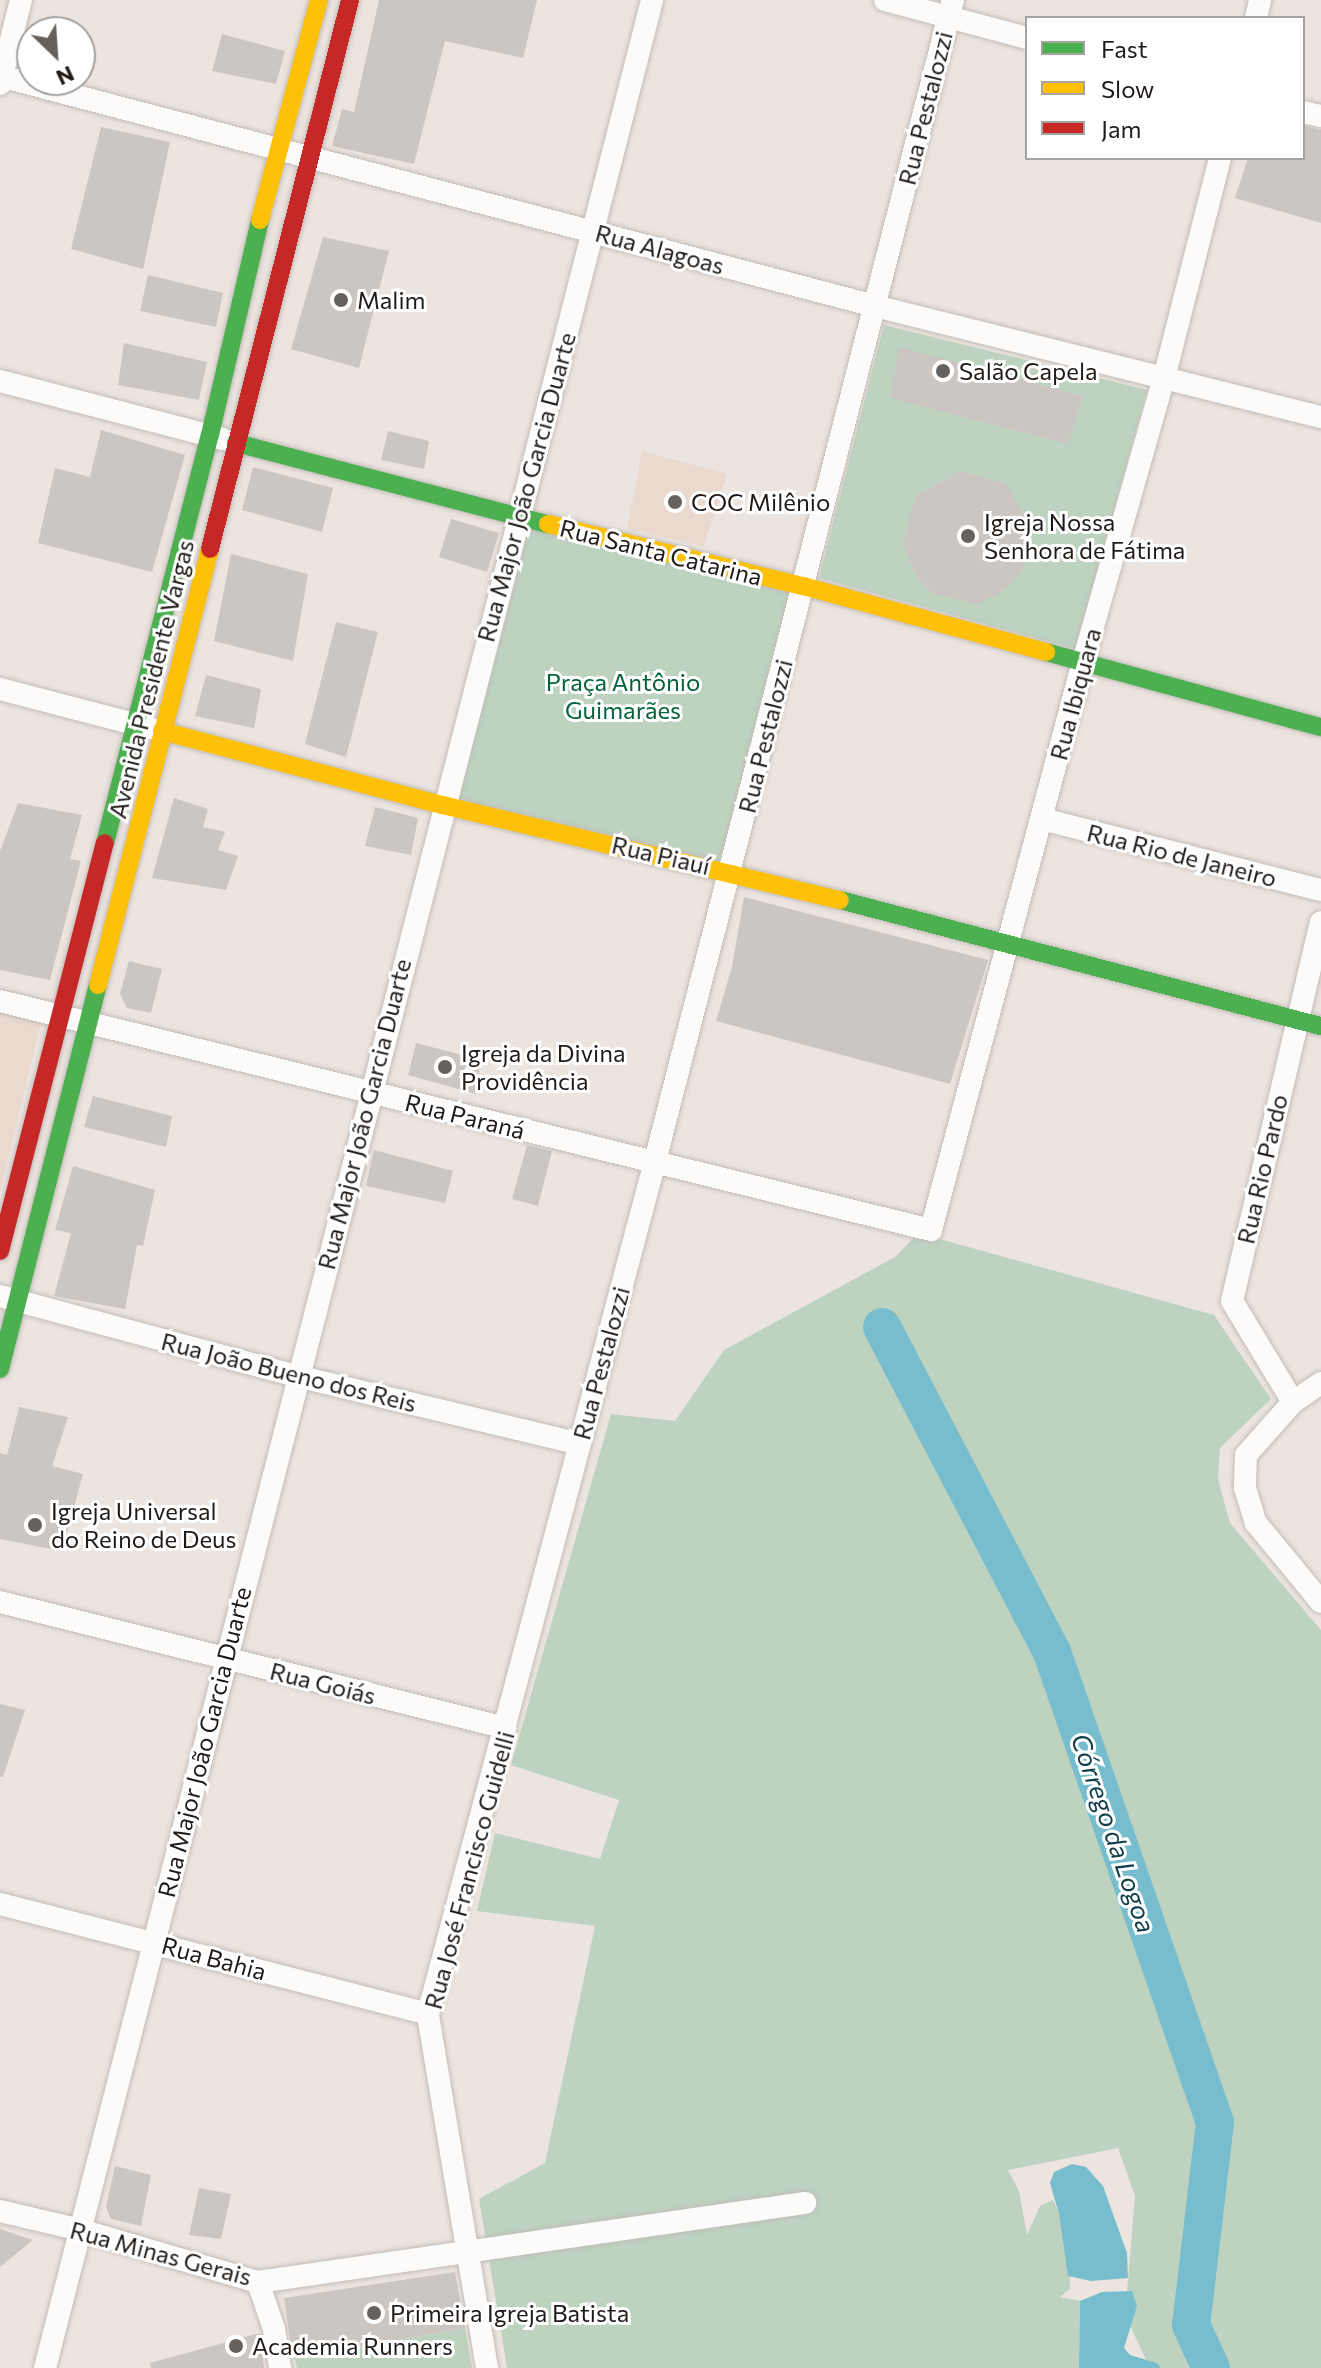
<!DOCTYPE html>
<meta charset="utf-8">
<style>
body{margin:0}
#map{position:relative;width:1321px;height:2368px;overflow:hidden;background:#ece4df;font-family:Commissioner,sans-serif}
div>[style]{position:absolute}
.built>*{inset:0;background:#e9d9cf}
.green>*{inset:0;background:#bdd3c0}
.water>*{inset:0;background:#77bdce}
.river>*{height:38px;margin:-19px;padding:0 19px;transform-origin:19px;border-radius:19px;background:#77bdce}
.building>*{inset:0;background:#ccc6c2}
.roads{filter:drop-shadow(0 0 2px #c2bcb8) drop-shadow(0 0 2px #c2bcb8)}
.street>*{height:22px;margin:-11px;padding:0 11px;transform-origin:11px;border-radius:11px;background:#fcfbfa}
.fast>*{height:18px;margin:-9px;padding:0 9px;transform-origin:9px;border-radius:9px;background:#4caf50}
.slow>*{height:18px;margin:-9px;padding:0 9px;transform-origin:9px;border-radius:9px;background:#ffc107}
.jam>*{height:18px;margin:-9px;padding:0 9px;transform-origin:9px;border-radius:9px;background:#c62828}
.dots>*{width:22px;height:22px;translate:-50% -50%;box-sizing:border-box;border:4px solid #fff;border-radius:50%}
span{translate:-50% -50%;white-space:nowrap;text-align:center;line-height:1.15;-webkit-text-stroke:6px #fff;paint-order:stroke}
.street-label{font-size:24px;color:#1f1a17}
.poi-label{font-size:24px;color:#1f1a17}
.left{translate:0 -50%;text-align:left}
.park-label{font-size:24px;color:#026239}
.water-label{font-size:26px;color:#103e4a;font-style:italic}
.legend{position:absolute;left:1025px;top:16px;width:280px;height:144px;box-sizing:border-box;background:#fff;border:2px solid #a5a3a2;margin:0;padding:10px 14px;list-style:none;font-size:24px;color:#1f1a17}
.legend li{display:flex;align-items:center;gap:16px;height:40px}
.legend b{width:40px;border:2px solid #a5a3a2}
.north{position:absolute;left:16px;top:16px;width:80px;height:80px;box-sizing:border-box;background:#fff;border:2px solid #a5a3a2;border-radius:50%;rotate:155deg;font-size:22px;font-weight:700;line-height:32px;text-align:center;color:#1f1a17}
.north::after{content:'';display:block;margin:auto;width:28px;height:36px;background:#67615d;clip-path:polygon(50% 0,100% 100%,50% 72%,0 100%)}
</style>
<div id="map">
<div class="built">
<i style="clip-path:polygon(642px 451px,727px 474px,704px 546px,627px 529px)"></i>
<i style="clip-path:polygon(0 1012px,41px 1023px,0 1192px)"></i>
</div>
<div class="green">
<i style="clip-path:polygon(884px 325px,1147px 390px,1076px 649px,819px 578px)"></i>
<i style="clip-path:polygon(518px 517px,803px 586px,730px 871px,443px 805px)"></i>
<i style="clip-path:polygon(918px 1233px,1214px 1315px,1271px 1399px,1220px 1448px,1218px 1479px,1230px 1523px,1321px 1630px,1321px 2368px,1150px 2368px,1125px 2315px,1135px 2196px,1118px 2148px,1008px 2170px,1019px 2191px,1027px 2235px,1040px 2206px,1053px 2200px,1069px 2235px,1070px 2289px,1060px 2297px,1080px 2301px,1079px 2368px,507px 2368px,479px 2199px,545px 2163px,595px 1926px,477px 1911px,495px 1833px,600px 1859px,619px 1800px,511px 1765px,611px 1414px,675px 1421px,724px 1350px,895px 1257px)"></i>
<i style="clip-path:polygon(465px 2328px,472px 2368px,297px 2368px,295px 2359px)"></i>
</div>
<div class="water">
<i style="clip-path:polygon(1072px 2164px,1086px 2167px,1103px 2186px,1127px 2253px,1128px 2278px,1091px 2281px,1068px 2276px,1059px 2214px,1050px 2183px,1054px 2172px)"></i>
<i style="clip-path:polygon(1132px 2291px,1137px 2306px,1124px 2348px,1130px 2355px,1157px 2363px,1161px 2368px,1079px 2368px,1080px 2301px,1102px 2292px)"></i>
</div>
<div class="river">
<i style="left:882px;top:1327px;width:367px;rotate:62.4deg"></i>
<i style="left:1052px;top:1652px;width:497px;rotate:70.9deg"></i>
<i style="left:1215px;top:2122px;width:204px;rotate:96.7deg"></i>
<i style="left:1191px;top:2325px;width:47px;rotate:65.1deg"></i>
</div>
<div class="building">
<i style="clip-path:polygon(379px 0,537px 0,523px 58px,445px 41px,414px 164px,332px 146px,342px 109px,354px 112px)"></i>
<i style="clip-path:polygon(222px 34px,285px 51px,276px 84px,212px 71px)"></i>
<i style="clip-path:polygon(1303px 126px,1321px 130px,1321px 223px,1235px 198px,1248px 158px,1303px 158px)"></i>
<i style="clip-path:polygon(101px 127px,170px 142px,143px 269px,71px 249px)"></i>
<i style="clip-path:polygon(323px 237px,389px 251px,359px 368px,291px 349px)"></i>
<i style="clip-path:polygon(148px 275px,223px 293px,216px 327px,140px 311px)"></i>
<i style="clip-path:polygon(124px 343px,207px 362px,199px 400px,118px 385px)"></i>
<i style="clip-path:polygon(899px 347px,1083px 396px,1068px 444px,890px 398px)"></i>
<i style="clip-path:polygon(101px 430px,185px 455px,152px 572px,38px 543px,55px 468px,90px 477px)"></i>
<i style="clip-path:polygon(388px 431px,429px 441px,424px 469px,381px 460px)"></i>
<i style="clip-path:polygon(253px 467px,333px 488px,322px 532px,242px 510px)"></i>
<i style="clip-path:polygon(961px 471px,1006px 484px,1032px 528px,1021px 574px,999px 594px,976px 604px,932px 593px,915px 576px,903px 543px,915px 496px)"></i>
<i style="clip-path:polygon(451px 519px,499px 533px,487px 572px,439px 557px)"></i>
<i style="clip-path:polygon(231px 554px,308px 574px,293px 661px,214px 641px)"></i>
<i style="clip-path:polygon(336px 622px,378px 632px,346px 757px,305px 744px)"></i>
<i style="clip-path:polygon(206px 675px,261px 689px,254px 728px,195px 716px)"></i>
<i style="clip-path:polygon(174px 798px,208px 809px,203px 827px,225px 832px,218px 850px,238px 856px,226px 890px,152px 878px)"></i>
<i style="clip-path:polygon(18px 803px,82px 815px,70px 859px,81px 861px,50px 980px,0 970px,0 851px)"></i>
<i style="clip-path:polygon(375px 807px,418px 818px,411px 855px,365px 846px)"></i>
<i style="clip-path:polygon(744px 897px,988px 960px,950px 1084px,716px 1021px,732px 967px)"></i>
<i style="clip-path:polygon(129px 961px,162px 969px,151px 1013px,127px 1008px,120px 994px)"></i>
<i style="clip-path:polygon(416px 1043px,481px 1060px,476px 1094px,408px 1075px)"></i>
<i style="clip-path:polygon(93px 1096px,172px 1116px,166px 1147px,84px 1127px)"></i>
<i style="clip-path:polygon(527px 1145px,552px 1151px,538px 1206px,512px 1199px)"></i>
<i style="clip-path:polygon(374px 1150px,453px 1171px,445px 1203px,366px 1186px)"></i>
<i style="clip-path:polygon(73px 1166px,155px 1190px,143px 1246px,137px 1245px,125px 1309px,54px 1296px,71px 1233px,55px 1230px)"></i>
<i style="clip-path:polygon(19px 1407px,68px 1417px,52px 1466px,83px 1474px,62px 1551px,0 1539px,0 1453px,7px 1455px)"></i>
<i style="clip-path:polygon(0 1704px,25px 1710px,3px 1777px,0 1777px)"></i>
<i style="clip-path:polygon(115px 2166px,151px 2175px,141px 2226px,111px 2219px,106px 2207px)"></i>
<i style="clip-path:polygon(199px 2188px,231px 2194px,221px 2239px,189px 2235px)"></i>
<i style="clip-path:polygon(0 2229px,33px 2240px,0 2267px)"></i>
<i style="clip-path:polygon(455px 2272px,465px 2328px,293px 2359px,284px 2298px)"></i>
<i style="clip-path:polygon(260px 2333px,264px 2368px,151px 2368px,150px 2363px)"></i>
</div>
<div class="roads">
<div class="street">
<i style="left:885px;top:0;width:147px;rotate:15deg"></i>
<i style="left:1256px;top:18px;width:18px;rotate:-77deg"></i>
<i style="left:0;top:76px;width:905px;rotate:14.73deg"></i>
<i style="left:875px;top:306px;width:460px;rotate:14deg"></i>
<i style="left:0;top:84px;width:87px;rotate:-76deg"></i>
<i style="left:1303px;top:112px;width:18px;rotate:13deg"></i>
<i style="left:0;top:381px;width:230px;rotate:14.6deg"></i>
<i style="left:0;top:689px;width:155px;rotate:14.6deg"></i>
<i style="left:1042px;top:819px;width:288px;rotate:14.3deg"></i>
<i style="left:0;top:1001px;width:959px;rotate:13.82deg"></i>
<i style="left:931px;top:1230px;width:588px;rotate:-75.02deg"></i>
<i style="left:1083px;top:662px;width:295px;rotate:-74.1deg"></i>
<i style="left:1164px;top:378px;width:227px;rotate:-75.7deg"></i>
<i style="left:0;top:1296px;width:308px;rotate:15.1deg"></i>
<i style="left:297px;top:1376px;width:291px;rotate:13.5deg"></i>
<i style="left:1321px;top:1383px;width:34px;rotate:146deg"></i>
<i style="left:1293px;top:1402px;width:71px;rotate:131.6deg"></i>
<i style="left:1246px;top:1455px;width:33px;rotate:92deg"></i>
<i style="left:1245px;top:1488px;width:37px;rotate:73deg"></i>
<i style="left:1256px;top:1523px;width:102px;rotate:50.6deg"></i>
<i style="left:1293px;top:1402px;width:118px;rotate:-121.1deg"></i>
<i style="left:1232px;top:1301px;width:389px;rotate:-76.8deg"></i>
<i style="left:0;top:1602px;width:521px;rotate:13.98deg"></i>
<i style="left:0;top:1904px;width:442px;rotate:14.4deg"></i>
<i style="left:0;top:2211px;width:83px;rotate:13.2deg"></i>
<i style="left:81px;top:2230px;width:184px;rotate:16.4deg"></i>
<i style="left:258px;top:2282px;width:553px;rotate:-8.22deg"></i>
<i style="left:258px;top:2282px;width:50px;rotate:71.2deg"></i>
<i style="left:274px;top:2329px;width:39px;rotate:81deg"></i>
<i style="left:45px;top:2368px;width:2445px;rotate:-75.62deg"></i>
<i style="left:487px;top:2368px;width:359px;rotate:-99.5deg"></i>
<i style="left:428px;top:2014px;width:879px;rotate:-75.09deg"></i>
<i style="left:654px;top:1165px;width:1203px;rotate:-75.61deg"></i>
</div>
<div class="fast">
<i style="left:236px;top:443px;width:322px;rotate:14.6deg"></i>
<i style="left:1046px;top:652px;width:285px;rotate:15.3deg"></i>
<i style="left:105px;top:843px;width:421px;rotate:-75.6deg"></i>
<i style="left:210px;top:435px;width:221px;rotate:-76.9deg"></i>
<i style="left:840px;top:900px;width:497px;rotate:14.7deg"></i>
<i style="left:0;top:1369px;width:396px;rotate:-75.7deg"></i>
</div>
<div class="slow">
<i style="left:260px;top:220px;width:228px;rotate:-75deg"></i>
<i style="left:548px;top:524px;width:262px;rotate:13.7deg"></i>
<i style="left:803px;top:586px;width:252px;rotate:15.2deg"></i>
<i style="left:162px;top:731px;width:291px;rotate:14.8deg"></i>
<i style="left:443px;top:805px;width:408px;rotate:13.5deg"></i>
<i style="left:98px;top:985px;width:450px;rotate:-75.6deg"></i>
</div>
<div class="jam">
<i style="left:210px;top:549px;width:567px;rotate:-75.69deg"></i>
<i style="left:0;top:1251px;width:421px;rotate:-75.6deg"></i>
</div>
</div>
<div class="dots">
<i style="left:341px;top:300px;background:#67615d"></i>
<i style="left:943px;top:371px;background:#67615d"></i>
<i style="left:675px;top:502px;background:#67615d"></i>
<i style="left:968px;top:536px;background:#67615d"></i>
<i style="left:445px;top:1067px;background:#67615d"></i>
<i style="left:35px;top:1525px;background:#67615d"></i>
<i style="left:374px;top:2313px;background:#67615d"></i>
<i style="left:236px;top:2346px;background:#67615d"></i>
</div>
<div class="street-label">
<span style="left:925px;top:108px;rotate:-76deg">Rua Pestalozzi</span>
<span style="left:660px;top:249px;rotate:15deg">Rua Alagoas</span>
<span style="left:526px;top:487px;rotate:-75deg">Rua Major João Garcia Duarte</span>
<span style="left:661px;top:552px;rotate:14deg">Rua Santa Catarina</span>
<span style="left:151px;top:679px;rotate:-76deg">Avenida Presidente Vargas</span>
<span style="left:1075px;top:694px;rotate:-75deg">Rua Ibiquara</span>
<span style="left:765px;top:736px;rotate:-76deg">Rua Pestalozzi</span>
<span style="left:661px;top:855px;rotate:13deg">Rua Piauí</span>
<span style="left:1182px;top:855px;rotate:14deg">Rua Rio de Janeiro</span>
<span style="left:364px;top:1114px;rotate:-76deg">Rua Major João Garcia Duarte</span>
<span style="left:465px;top:1116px;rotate:14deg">Rua Paraná</span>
<span style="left:1262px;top:1169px;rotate:-77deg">Rua Rio Pardo</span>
<span style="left:601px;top:1363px;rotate:-75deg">Rua Pestalozzi</span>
<span style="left:289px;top:1372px;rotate:14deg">Rua João Bueno dos Reis</span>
<span style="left:323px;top:1683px;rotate:14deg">Rua Goiás</span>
<span style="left:204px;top:1742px;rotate:-76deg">Rua Major João Garcia Duarte</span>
<span style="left:469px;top:1870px;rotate:-75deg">Rua José Francisco Guidelli</span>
<span style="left:214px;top:1958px;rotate:15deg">Rua Bahia</span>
<span style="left:161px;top:2253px;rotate:15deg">Rua Minas Gerais</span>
</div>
<div class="poi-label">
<span class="left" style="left:357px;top:300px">Malim</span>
<span class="left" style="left:959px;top:371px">Salão Capela</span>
<span class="left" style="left:691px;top:502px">COC Milênio</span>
<span class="left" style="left:984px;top:536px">Igreja Nossa<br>Senhora de Fátima</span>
<span class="left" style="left:461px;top:1067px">Igreja da Divina<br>Providência</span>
<span class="left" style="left:51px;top:1525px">Igreja Universal<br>do Reino de Deus</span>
<span class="left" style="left:390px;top:2313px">Primeira Igreja Batista</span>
<span class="left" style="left:252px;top:2346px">Academia Runners</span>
</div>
<div class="park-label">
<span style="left:623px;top:696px">Praça Antônio<br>Guimarães</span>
</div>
<div class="water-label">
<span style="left:1114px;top:1833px;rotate:71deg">Córrego da Logoa</span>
</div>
<ul class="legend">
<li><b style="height:10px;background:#4caf50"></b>Fast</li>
<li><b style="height:10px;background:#ffc107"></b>Slow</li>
<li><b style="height:10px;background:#c62828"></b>Jam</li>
</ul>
<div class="north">N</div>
</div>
